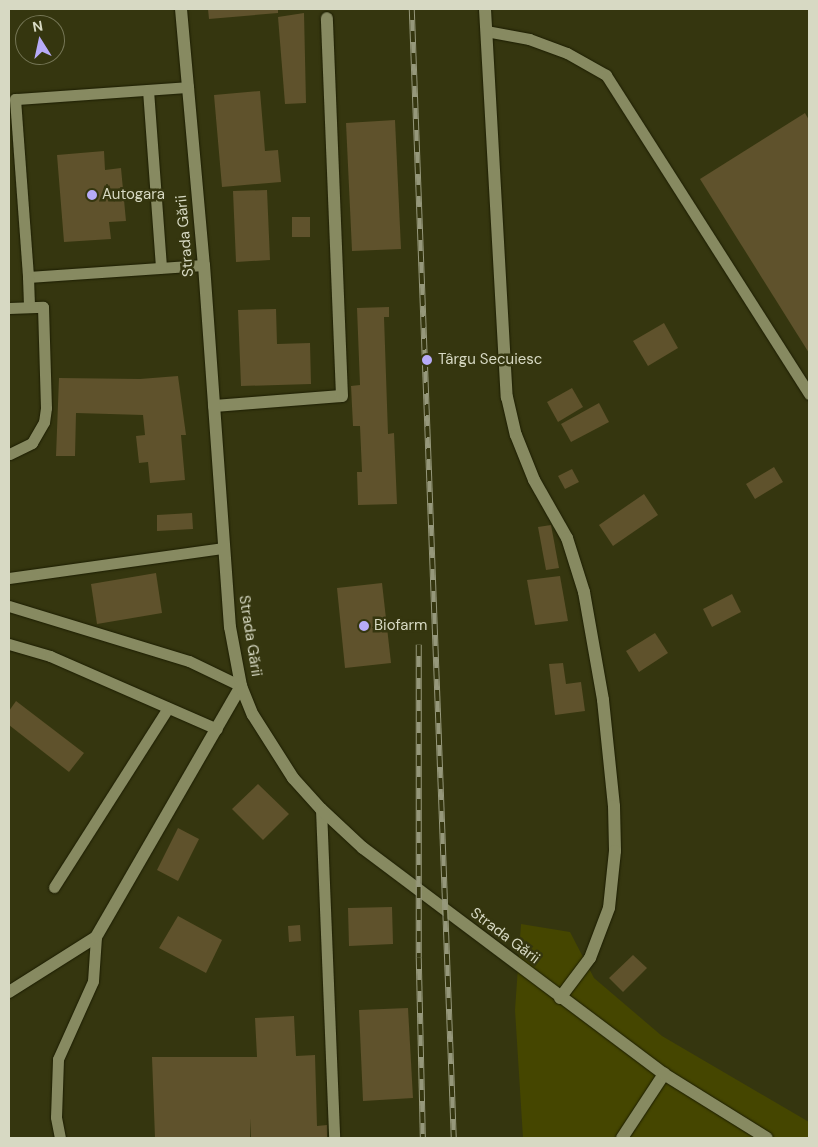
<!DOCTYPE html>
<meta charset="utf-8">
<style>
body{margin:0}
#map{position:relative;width:818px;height:1147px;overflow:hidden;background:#35360f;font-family:"DM Sans",sans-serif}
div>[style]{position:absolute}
.green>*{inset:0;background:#454600}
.building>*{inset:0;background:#5f522c}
.roads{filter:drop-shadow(0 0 1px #1c1d02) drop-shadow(0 0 1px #1c1d02)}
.service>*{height:11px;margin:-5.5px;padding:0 5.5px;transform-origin:5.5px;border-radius:5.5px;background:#878a61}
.minor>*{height:12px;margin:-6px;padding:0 6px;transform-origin:6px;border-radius:6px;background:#878a61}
.secondary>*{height:12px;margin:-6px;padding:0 6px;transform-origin:6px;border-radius:6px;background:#878a61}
.rail>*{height:5.5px;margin-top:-2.75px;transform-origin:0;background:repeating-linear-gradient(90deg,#35360f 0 11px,#96987b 0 22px);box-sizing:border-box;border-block:1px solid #96987b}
.dots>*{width:14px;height:14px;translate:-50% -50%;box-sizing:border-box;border:2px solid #35360f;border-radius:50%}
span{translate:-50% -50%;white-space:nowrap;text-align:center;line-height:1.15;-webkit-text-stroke:5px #35360f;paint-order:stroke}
.poi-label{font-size:15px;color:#d7d9c3}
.left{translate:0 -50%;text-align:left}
.street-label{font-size:15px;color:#d7d9c3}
.frame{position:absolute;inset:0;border:10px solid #d7d9c3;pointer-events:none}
.north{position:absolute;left:15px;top:15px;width:50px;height:50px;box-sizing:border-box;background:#35360f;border:1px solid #767757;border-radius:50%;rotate:350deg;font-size:14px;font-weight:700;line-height:20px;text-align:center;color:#d7d9c3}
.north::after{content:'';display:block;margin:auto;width:18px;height:22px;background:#b7abf8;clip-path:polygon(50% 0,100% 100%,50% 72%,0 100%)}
</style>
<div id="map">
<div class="green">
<i style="clip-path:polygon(521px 924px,570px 932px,594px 978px,662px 1036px,809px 1122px,809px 1138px,523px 1138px,515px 1010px)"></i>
</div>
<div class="building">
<i style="clip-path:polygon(208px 9px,278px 9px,278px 13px,209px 19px)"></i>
<i style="clip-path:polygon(304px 13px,306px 103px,285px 104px,278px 17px)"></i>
<i style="clip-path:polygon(260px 91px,265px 151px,278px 150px,281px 182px,222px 187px,214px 95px)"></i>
<i style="clip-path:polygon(805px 113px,809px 120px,809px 353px,700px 179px)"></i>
<i style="clip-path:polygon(395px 120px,401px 249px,352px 251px,346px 123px)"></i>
<i style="clip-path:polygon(104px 151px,105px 170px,121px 168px,126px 221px,109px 222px,111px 239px,64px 242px,57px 155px)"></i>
<i style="clip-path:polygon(267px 190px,270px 260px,236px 262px,233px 191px)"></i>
<i style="clip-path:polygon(292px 217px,310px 217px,310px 237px,292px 237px)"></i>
<i style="clip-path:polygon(389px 307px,389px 317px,384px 317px,388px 434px,394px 433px,397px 504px,358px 505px,357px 472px,362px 472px,360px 426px,353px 426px,351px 386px,360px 385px,357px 308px)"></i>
<i style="clip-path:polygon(276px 309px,277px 344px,310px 343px,311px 384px,241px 386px,238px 310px)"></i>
<i style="clip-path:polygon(664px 323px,678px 348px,648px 366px,633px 341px)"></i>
<i style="clip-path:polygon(178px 376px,186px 435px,181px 435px,185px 480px,150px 483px,148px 462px,139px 463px,136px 436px,145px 435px,143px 415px,76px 413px,75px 456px,56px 456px,59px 378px,140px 379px)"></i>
<i style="clip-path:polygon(572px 388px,583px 407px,558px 422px,547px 402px)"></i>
<i style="clip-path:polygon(599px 403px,609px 422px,571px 442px,561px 424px)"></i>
<i style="clip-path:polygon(774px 467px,783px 482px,755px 499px,746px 484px)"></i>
<i style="clip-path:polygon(572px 469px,579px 482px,565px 489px,558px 476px)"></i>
<i style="clip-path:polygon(644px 494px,658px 515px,613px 546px,599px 525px)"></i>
<i style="clip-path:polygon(192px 513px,193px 529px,157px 531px,157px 515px)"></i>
<i style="clip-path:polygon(551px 525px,559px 568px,546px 570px,538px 527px)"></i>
<i style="clip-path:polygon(156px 573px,162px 613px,97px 624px,91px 584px)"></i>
<i style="clip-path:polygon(560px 576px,568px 621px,535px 625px,527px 580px)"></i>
<i style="clip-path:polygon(382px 583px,391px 663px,345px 668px,337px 588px)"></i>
<i style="clip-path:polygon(732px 594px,741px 612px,712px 627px,703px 609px)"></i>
<i style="clip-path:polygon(655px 633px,668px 653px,639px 672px,626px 651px)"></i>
<i style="clip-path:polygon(563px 663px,566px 684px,581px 682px,585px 711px,555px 715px,549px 664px)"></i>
<i style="clip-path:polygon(16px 701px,84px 753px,69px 772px,9px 725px,9px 711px)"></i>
<i style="clip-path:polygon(258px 784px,289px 814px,263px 840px,232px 809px)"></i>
<i style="clip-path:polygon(178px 828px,199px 839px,178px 881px,157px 870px)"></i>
<i style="clip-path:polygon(392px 907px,393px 944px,349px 946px,348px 908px)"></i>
<i style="clip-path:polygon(178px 916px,222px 940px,206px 973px,159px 948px)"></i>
<i style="clip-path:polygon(300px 925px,301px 941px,289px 942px,288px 926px)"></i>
<i style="clip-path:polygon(633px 955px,647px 968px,623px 992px,609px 978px)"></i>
<i style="clip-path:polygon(408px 1008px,413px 1098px,363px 1101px,359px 1010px)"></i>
<i style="clip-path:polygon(294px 1016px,296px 1056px,315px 1055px,317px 1126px,327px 1125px,327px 1138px,251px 1138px,250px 1118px,250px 1138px,155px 1138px,152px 1057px,257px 1057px,255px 1018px)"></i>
</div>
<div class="roads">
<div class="service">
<i style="left:486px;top:31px;width:44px;rotate:10.5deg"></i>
<i style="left:529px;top:39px;width:40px;rotate:20.2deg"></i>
<i style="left:567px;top:53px;width:45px;rotate:29.4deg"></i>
<i style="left:606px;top:75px;width:378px;rotate:57.5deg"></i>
<i style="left:188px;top:87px;width:173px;rotate:176deg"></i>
<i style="left:15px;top:99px;width:178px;rotate:85.8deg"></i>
<i style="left:28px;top:277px;width:176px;rotate:-3.9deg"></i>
<i style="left:148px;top:90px;width:178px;rotate:85.8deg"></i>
<i style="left:28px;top:277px;width:30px;rotate:88deg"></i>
<i style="left:9px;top:308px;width:34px;rotate:-2deg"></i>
<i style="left:43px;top:307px;width:101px;rotate:88.3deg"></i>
<i style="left:46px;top:408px;width:14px;rotate:98deg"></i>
<i style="left:44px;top:422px;width:24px;rotate:120deg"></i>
<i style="left:32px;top:443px;width:25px;rotate:154deg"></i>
<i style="left:9px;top:578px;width:215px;rotate:-8deg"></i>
<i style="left:9px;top:606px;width:188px;rotate:17deg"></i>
<i style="left:189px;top:661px;width:58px;rotate:25.7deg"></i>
<i style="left:9px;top:644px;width:43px;rotate:16.3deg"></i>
<i style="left:50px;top:656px;width:182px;rotate:23.6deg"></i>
<i style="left:321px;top:809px;width:329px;rotate:87.7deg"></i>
<i style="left:54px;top:887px;width:212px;rotate:-57.5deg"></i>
<i style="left:60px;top:1138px;width:21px;rotate:-101deg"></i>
<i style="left:56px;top:1117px;width:58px;rotate:-88deg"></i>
<i style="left:58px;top:1059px;width:85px;rotate:-65.8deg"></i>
<i style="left:93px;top:981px;width:44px;rotate:-86.1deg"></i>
</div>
<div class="minor">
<i style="left:485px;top:9px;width:389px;rotate:86.8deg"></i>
<i style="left:507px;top:397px;width:39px;rotate:77deg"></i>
<i style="left:516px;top:435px;width:48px;rotate:68.2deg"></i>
<i style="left:534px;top:480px;width:67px;rotate:60.4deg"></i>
<i style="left:567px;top:538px;width:57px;rotate:72.5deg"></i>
<i style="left:584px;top:592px;width:110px;rotate:80deg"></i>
<i style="left:603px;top:700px;width:107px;rotate:84.1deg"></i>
<i style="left:614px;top:806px;width:45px;rotate:88.7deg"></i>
<i style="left:615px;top:851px;width:57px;rotate:96deg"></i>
<i style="left:609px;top:908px;width:53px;rotate:110.8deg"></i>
<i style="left:590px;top:958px;width:50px;rotate:126.9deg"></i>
<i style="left:214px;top:406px;width:128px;rotate:-4.5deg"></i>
<i style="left:342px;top:396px;width:378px;rotate:-92.3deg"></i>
<i style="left:9px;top:992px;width:103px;rotate:-32.3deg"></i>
<i style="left:96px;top:937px;width:290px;rotate:-60deg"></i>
<i style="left:622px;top:1138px;width:77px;rotate:-56.7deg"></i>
</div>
<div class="secondary">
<i style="left:181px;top:9px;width:257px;rotate:84.9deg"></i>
<i style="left:204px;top:265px;width:363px;rotate:85.9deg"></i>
<i style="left:230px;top:627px;width:60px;rotate:79.4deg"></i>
<i style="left:241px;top:686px;width:31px;rotate:68deg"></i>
<i style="left:253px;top:715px;width:75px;rotate:57.6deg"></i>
<i style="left:293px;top:778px;width:42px;rotate:47.9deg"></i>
<i style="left:321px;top:809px;width:57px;rotate:42.9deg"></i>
<i style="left:363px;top:848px;width:376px;rotate:36.9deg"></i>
<i style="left:664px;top:1074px;width:121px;rotate:31.9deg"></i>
</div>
</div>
<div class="rail">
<i style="left:412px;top:9px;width:1130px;rotate:87.87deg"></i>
<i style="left:419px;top:645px;width:313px;rotate:90deg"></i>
<i style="left:419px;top:958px;width:180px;rotate:88.7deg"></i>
</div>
<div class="dots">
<i style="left:92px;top:195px;background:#b7abf8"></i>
<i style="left:427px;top:360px;background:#b7abf8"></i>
<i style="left:364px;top:626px;background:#b7abf8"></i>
</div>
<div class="poi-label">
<span class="left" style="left:102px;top:195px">Autogara</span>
<span class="left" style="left:438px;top:360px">Târgu Secuiesc</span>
<span class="left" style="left:374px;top:626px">Biofarm</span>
</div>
<div class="street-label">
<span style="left:185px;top:236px;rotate:-95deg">Strada Gării</span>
<span style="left:250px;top:636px;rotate:81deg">Strada Gării</span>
<span style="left:505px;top:936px;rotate:37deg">Strada Gării</span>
</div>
<div class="frame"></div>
<div class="north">N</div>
</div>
